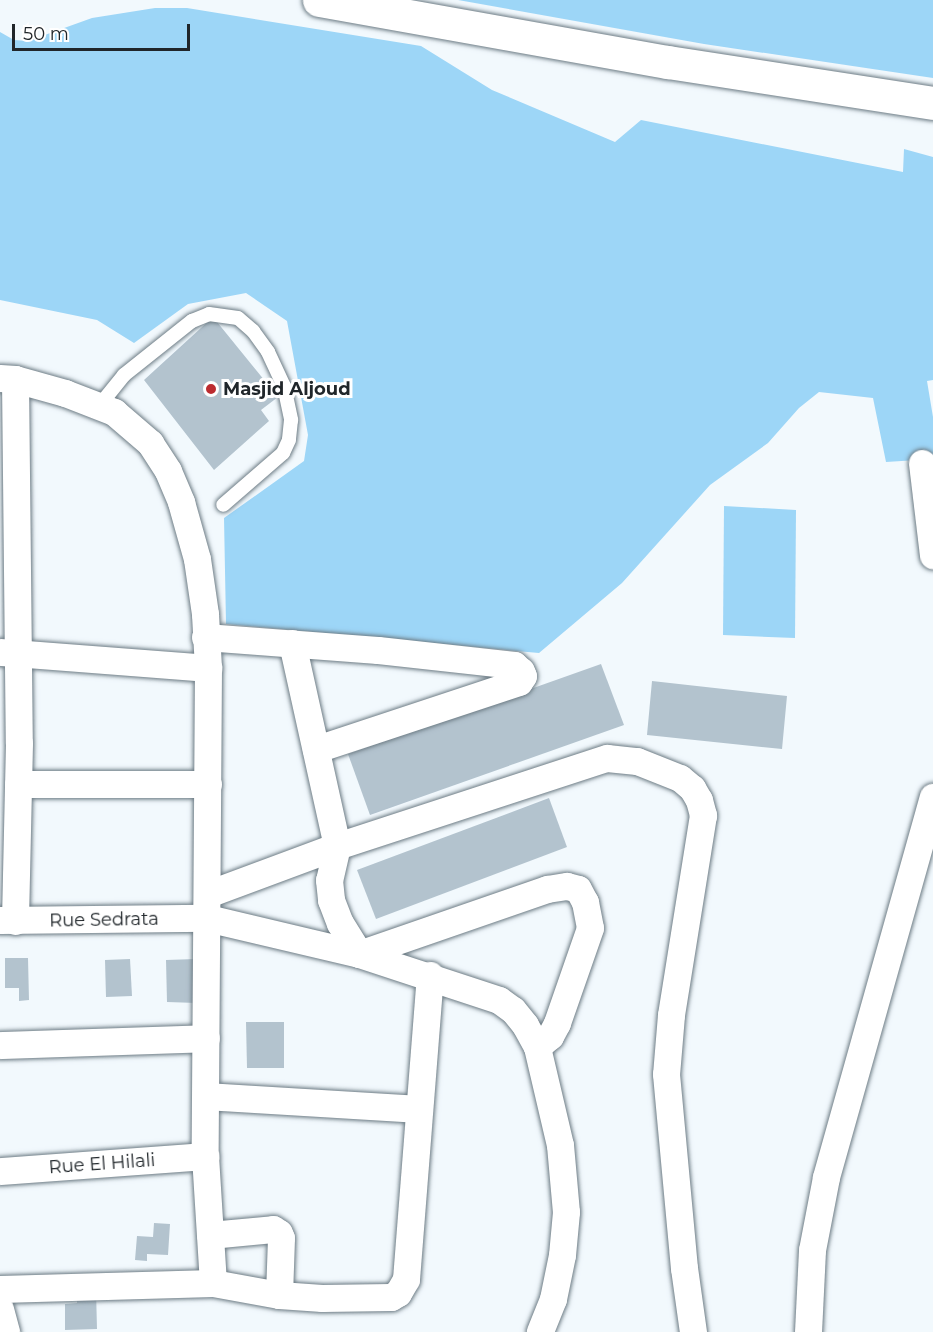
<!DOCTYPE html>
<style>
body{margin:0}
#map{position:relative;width:933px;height:1332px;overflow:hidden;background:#f2f9fd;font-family:Montserrat,sans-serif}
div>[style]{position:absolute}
.green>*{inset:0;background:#9dd6f7}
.building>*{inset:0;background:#b3c3ce}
.roads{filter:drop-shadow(0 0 2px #6d7c85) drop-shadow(0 0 2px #6d7c85)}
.lane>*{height:14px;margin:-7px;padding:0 7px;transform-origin:7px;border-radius:7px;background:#fff}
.street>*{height:27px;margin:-13.5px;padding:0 13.5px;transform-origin:13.5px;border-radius:13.5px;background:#fff}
.secondary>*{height:33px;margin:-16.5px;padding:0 16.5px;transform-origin:16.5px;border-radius:16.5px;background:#fff}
.dots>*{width:16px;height:16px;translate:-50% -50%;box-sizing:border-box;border:3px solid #fff;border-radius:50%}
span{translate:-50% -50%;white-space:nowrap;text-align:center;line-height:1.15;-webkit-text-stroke:6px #fff;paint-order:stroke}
.poi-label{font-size:18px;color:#20262a;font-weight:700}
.left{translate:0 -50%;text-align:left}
.street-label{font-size:18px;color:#20262a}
.scale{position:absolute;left:12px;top:24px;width:178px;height:27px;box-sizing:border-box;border:3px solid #20262a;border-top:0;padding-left:8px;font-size:18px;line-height:21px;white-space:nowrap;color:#20262a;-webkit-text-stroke:4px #fff;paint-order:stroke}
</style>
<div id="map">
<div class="green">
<i style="clip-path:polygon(458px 0,933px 0,933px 78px,704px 44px)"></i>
<i style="clip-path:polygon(155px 8px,187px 8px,421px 46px,492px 90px,615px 142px,641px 120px,903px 172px,904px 149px,933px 157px,933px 380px,927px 381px,933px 417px,933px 459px,886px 462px,873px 398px,819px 392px,799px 408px,768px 443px,710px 485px,622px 583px,539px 653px,226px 624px,224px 518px,304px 461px,308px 435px,287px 321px,246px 293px,188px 304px,134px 343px,97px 320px,0 300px,0 32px,14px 40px,28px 41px,92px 18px)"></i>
<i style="clip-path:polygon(724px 506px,796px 510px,795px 638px,723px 635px)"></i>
</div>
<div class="building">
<i style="clip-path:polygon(213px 317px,278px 397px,261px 410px,269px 421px,214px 470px,144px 380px)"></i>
<i style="clip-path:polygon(601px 664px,624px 725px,370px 815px,348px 754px)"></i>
<i style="clip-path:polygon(652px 681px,787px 696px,782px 749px,647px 735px)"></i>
<i style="clip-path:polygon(549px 798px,567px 847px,376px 919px,357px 870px)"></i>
<i style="clip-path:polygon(5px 958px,28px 958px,29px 1000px,19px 1001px,19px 988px,5px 988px)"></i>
<i style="clip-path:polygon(130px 959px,132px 996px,106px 997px,105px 960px)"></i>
<i style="clip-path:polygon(196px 959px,197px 1003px,167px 1002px,166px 960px)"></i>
<i style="clip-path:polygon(246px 1022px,284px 1022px,284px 1068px,247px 1068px)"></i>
<i style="clip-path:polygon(154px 1223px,170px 1224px,168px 1255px,147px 1254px,147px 1261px,135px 1260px,137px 1236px,153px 1237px)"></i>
<i style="clip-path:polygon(77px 1290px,96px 1290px,97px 1329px,65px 1330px,65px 1304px,77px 1303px)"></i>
</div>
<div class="roads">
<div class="lane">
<i style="left:99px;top:406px;width:40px;rotate:-51deg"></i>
<i style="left:124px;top:375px;width:87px;rotate:-38.5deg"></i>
<i style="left:192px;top:321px;width:18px;rotate:-22deg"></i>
<i style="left:209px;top:314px;width:29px;rotate:8deg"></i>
<i style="left:238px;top:318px;width:20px;rotate:41deg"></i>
<i style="left:253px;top:331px;width:26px;rotate:54deg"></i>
<i style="left:268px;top:352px;width:38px;rotate:65deg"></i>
<i style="left:284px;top:386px;width:35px;rotate:78deg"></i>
<i style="left:291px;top:420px;width:20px;rotate:96deg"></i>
<i style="left:289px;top:440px;width:14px;rotate:115deg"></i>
<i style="left:283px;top:453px;width:79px;rotate:139.1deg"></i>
</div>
<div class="street">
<i style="left:0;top:378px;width:15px;rotate:4deg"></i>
<i style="left:15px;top:379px;width:52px;rotate:15.6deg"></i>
<i style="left:65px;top:393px;width:53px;rotate:21.2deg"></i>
<i style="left:114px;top:412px;width:48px;rotate:40.7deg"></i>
<i style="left:150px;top:443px;width:33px;rotate:57deg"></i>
<i style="left:168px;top:471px;width:34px;rotate:67deg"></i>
<i style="left:181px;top:502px;width:59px;rotate:74.3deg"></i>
<i style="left:197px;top:559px;width:56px;rotate:81.7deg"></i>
<i style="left:205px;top:614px;width:54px;rotate:86.8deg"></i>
<i style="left:208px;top:668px;width:488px;rotate:90.4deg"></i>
<i style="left:205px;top:1156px;width:127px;rotate:86.4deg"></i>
<i style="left:15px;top:379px;width:364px;rotate:89.4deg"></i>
<i style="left:19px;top:743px;width:178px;rotate:91.3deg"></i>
<i style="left:922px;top:463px;width:93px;rotate:83.2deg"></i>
<i style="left:205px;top:637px;width:173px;rotate:4.3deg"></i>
<i style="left:378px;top:650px;width:137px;rotate:6.3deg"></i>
<i style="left:514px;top:665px;width:9px;rotate:41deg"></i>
<i style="left:521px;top:671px;width:5px;rotate:68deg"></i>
<i style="left:523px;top:676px;width:7px;rotate:124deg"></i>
<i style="left:519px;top:682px;width:214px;rotate:161.7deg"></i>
<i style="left:292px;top:643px;width:208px;rotate:77.5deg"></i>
<i style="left:337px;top:846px;width:35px;rotate:103deg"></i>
<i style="left:329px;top:880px;width:20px;rotate:84deg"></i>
<i style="left:331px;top:900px;width:25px;rotate:69deg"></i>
<i style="left:340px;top:923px;width:36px;rotate:58deg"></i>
<i style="left:359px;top:954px;width:199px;rotate:-19.1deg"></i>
<i style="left:547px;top:889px;width:20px;rotate:-9deg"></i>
<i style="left:567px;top:886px;width:11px;rotate:15deg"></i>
<i style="left:578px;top:889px;width:15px;rotate:62deg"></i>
<i style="left:585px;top:902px;width:26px;rotate:79deg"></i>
<i style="left:590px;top:928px;width:101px;rotate:109.2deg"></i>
<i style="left:557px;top:1023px;width:15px;rotate:118deg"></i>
<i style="left:550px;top:1036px;width:17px;rotate:140deg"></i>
<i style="left:0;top:652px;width:209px;rotate:4.4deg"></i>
<i style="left:18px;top:784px;width:190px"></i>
<i style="left:208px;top:894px;width:138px;rotate:-20.4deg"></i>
<i style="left:337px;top:846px;width:284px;rotate:-18.1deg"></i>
<i style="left:607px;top:758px;width:30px;rotate:6deg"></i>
<i style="left:637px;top:761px;width:46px;rotate:21.6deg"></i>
<i style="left:680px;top:778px;width:16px;rotate:40deg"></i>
<i style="left:692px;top:788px;width:14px;rotate:60deg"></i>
<i style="left:699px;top:800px;width:16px;rotate:75deg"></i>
<i style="left:703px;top:815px;width:203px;rotate:99.1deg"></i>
<i style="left:671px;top:1015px;width:59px;rotate:94.8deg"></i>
<i style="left:666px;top:1074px;width:195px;rotate:84.7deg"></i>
<i style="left:684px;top:1268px;width:65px;rotate:82deg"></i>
<i style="left:0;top:920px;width:207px;rotate:-0.6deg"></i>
<i style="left:207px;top:918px;width:156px;rotate:13.3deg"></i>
<i style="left:359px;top:954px;width:147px;rotate:18.2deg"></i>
<i style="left:499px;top:1000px;width:17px;rotate:36deg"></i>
<i style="left:513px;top:1010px;width:19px;rotate:51deg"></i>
<i style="left:525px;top:1025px;width:25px;rotate:61deg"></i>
<i style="left:537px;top:1047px;width:101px;rotate:76.8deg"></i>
<i style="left:560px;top:1145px;width:67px;rotate:84.9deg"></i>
<i style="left:566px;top:1212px;width:43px;rotate:95.3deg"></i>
<i style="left:562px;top:1255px;width:45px;rotate:101.6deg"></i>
<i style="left:553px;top:1299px;width:35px;rotate:112deg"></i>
<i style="left:0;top:1045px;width:206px;rotate:-1.9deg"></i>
<i style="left:206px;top:1096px;width:213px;rotate:3.5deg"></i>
<i style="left:0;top:1171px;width:206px;rotate:-4.2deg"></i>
<i style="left:210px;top:1235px;width:63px;rotate:-5.4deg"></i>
<i style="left:273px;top:1229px;width:7px;rotate:34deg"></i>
<i style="left:279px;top:1233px;width:5px;rotate:68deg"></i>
<i style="left:281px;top:1238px;width:57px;rotate:92deg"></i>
<i style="left:0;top:1289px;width:213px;rotate:-1.6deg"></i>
<i style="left:213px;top:1283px;width:67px;rotate:10.3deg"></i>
<i style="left:279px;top:1295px;width:43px;rotate:4deg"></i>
<i style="left:322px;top:1298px;width:69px;rotate:-0.8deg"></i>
<i style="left:391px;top:1297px;width:8px;rotate:-30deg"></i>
<i style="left:398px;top:1293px;width:16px;rotate:-60deg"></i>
<i style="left:406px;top:1279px;width:305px;rotate:-85.5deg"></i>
<i style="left:0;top:1309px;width:24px;rotate:75deg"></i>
<i style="left:808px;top:1332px;width:82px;rotate:-87.2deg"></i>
<i style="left:812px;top:1250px;width:74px;rotate:-79.1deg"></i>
<i style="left:826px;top:1177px;width:395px;rotate:-74.3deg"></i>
</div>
<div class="secondary">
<i style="left:319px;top:0;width:354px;rotate:10.1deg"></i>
<i style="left:668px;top:62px;width:268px;rotate:8.8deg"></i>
</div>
</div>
<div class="dots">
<i style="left:211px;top:389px;background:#bc2c30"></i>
</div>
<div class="poi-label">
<span class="left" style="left:223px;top:389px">Masjid Aljoud</span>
</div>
<div class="street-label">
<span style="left:104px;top:920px;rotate:-1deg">Rue Sedrata</span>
<span style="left:102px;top:1164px;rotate:-4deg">Rue El Hilali</span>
</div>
<div class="scale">50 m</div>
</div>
